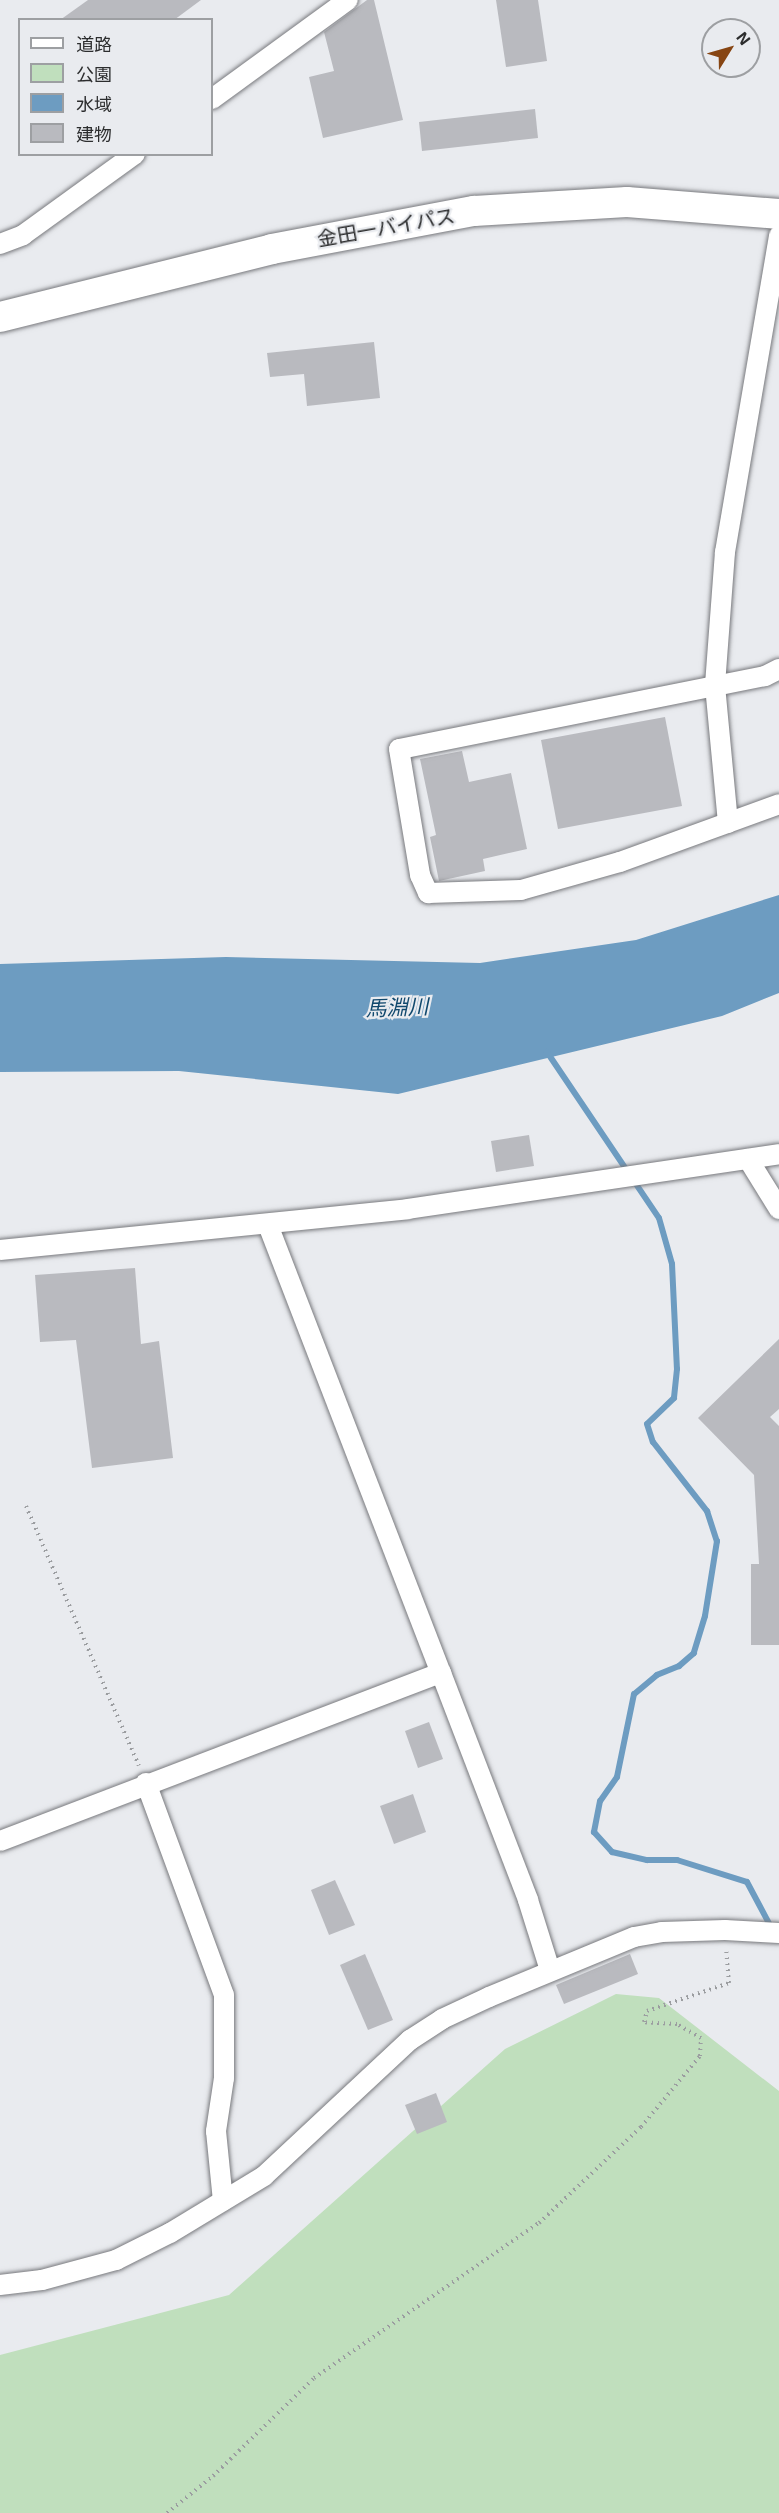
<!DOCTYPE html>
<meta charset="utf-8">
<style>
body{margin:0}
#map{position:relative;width:779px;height:2513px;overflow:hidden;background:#e9ebef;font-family:"Exo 2","Noto Sans JP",sans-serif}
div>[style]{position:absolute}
.green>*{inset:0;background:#c0dfbd}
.water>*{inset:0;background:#6d9cc1}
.stream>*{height:6px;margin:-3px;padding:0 3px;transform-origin:3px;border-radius:3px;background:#6d9cc1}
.building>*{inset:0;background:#b9babf}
.path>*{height:4px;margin-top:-2px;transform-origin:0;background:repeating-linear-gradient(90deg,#9b9da0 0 1.5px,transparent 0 6px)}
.roads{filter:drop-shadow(0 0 2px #78797d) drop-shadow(0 0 2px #78797d)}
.minor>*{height:20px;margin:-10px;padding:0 10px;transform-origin:10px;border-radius:10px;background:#fff}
.highway>*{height:30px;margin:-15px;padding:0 15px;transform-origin:15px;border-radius:15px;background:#fff}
span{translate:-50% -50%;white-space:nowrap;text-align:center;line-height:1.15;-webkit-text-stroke:4.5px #e9ebef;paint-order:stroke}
.street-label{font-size:20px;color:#2c2d2e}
.water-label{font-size:21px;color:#10486d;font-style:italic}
.legend{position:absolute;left:18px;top:18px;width:195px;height:138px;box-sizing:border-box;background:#e9ebef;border:2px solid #9d9fa2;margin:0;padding:8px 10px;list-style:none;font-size:18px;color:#2c2d2e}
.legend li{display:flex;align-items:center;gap:12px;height:30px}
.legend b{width:30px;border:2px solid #9d9fa2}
.north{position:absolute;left:701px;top:18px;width:60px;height:60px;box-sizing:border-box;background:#e9ebef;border:2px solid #9d9fa2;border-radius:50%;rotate:53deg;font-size:16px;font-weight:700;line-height:24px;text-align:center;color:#2c2d2e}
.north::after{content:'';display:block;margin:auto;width:21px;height:27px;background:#874513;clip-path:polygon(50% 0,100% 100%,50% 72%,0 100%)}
</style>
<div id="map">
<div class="green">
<i style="clip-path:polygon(616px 1994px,659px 1998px,779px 2091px,779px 2513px,0 2513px,0 2355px,229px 2295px,505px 2049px)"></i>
</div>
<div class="water">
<i style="clip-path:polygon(779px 895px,779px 993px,722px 1016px,398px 1094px,179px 1071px,0 1072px,0 964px,226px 957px,480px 963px,636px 940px)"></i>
</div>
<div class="stream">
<i style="left:547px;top:1052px;width:200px;rotate:56deg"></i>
<i style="left:659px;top:1218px;width:48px;rotate:74.2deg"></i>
<i style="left:672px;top:1264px;width:105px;rotate:87.3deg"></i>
<i style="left:677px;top:1369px;width:29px;rotate:96deg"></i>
<i style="left:674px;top:1398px;width:37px;rotate:136deg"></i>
<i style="left:647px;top:1424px;width:19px;rotate:72deg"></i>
<i style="left:653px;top:1442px;width:88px;rotate:52deg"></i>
<i style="left:707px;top:1511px;width:32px;rotate:72deg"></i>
<i style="left:717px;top:1541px;width:76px;rotate:99.1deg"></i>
<i style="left:705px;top:1616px;width:39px;rotate:107deg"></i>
<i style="left:694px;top:1653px;width:20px;rotate:139deg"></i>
<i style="left:679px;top:1666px;width:24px;rotate:158deg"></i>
<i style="left:657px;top:1675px;width:30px;rotate:140deg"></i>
<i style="left:634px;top:1694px;width:85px;rotate:101.6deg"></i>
<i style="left:617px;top:1777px;width:29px;rotate:125deg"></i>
<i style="left:600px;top:1801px;width:32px;rotate:101deg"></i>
<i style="left:594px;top:1832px;width:27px;rotate:48deg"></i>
<i style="left:612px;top:1852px;width:36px;rotate:13deg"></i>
<i style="left:647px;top:1860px;width:30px"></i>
<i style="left:677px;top:1860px;width:73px;rotate:17.4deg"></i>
<i style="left:747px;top:1882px;width:53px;rotate:62deg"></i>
</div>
<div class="building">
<i style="clip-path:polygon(88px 0,201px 0,174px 20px,60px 20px)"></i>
<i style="clip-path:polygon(367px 0,374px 0,403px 120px,323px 138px,309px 77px,334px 71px,324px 32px)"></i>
<i style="clip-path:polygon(496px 0,538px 0,547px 61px,506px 67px)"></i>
<i style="clip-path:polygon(535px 109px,538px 138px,422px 151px,419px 122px)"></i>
<i style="clip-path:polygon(374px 342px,380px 398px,307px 406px,304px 374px,270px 377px,267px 353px)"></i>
<i style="clip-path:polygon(665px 717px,682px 806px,558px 829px,541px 740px)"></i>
<i style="clip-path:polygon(462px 751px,469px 782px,511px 773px,527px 849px,483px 859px,485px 871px,439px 881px,430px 837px,436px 835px,420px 759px)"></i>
<i style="clip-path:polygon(529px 1135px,534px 1166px,496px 1172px,491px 1141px)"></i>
<i style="clip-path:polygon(135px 1268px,141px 1344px,159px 1341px,173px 1458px,92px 1468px,76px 1340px,40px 1342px,35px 1275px)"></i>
<i style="clip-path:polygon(779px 1339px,779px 1409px,770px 1417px,779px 1426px,779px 1645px,751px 1645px,751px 1564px,759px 1564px,754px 1475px,698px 1418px)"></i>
<i style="clip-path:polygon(429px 1722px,443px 1759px,418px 1768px,405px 1731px)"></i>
<i style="clip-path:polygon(413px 1794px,426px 1832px,394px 1844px,380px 1806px)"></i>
<i style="clip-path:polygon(335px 1880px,355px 1925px,329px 1935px,311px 1890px)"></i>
<i style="clip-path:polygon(365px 1954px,393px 2020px,368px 2030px,340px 1965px)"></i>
<i style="clip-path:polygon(630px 1954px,638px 1974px,564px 2004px,556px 1985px)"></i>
<i style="clip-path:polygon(436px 2093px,447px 2122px,417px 2134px,405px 2105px)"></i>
</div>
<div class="path">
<i style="left:26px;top:1506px;width:283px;rotate:66.5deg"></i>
<i style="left:167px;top:2513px;width:59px;rotate:-38.8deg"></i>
<i style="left:213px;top:2476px;width:141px;rotate:-44.1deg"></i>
<i style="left:314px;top:2378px;width:273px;rotate:-34.6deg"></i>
<i style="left:539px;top:2223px;width:140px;rotate:-43.3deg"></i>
<i style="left:641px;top:2127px;width:92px;rotate:-50.3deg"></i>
<i style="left:700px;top:2056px;width:18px;rotate:-87deg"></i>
<i style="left:701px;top:2038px;width:28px;rotate:-150deg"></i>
<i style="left:677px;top:2024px;width:33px;rotate:-177deg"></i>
<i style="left:644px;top:2022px;width:11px;rotate:-75deg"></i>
<i style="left:647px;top:2011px;width:87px;rotate:-18.9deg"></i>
<i style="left:729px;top:1983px;width:34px;rotate:-95deg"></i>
</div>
<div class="roads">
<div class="minor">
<i style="left:212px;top:99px;width:168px;rotate:-36.1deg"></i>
<i style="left:0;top:244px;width:25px;rotate:-21deg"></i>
<i style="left:23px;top:235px;width:138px;rotate:-35.9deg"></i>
<i style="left:779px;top:669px;width:16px;rotate:153deg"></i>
<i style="left:765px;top:676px;width:373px;rotate:168.7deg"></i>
<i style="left:399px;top:749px;width:128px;rotate:80.5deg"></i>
<i style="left:420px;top:875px;width:20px;rotate:66deg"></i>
<i style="left:428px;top:893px;width:93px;rotate:-1.8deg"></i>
<i style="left:521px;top:890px;width:103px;rotate:-15.8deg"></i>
<i style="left:620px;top:862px;width:169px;rotate:-20deg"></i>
<i style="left:728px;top:823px;width:139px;rotate:-95.4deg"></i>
<i style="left:715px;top:685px;width:133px;rotate:-85.7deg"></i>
<i style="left:725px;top:552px;width:321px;rotate:-80.3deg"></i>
<i style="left:748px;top:1159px;width:59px;rotate:58.2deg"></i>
<i style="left:268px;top:1225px;width:480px;rotate:68.9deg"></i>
<i style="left:441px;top:1673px;width:243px;rotate:69deg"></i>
<i style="left:528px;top:1900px;width:73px;rotate:72.6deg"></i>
<i style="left:0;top:1250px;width:410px;rotate:-5.7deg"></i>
<i style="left:408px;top:1209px;width:375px;rotate:-8.4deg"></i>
<i style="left:146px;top:1783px;width:226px;rotate:69.8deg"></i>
<i style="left:224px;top:1995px;width:83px;rotate:90deg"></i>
<i style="left:224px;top:2078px;width:54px;rotate:98.6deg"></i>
<i style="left:216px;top:2131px;width:70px;rotate:84.3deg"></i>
<i style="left:0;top:1841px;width:472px;rotate:-20.9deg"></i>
<i style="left:0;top:2285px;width:42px;rotate:-6.8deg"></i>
<i style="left:42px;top:2280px;width:77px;rotate:-15.1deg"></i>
<i style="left:116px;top:2260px;width:60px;rotate:-26.6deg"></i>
<i style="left:170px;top:2233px;width:110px;rotate:-31.2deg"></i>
<i style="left:264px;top:2176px;width:200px;rotate:-43deg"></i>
<i style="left:410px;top:2040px;width:38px;rotate:-33deg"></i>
<i style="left:442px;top:2019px;width:52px;rotate:-25.1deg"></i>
<i style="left:489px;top:1997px;width:157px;rotate:-22.5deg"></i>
<i style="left:634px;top:1937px;width:28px;rotate:-10deg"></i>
<i style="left:662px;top:1932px;width:63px;rotate:-1.8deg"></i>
<i style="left:725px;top:1930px;width:54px;rotate:3.2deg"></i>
</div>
<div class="highway">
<i style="left:0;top:317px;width:280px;rotate:-14deg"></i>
<i style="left:272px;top:249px;width:206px;rotate:-10.7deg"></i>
<i style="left:474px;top:211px;width:153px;rotate:-3.4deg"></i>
<i style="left:627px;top:202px;width:152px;rotate:4.5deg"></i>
</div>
</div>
<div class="street-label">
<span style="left:386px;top:227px;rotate:-10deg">金田一バイパス</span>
</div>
<div class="water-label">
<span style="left:397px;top:1007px;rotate:-2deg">馬淵川</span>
</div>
<ul class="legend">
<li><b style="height:8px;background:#fff"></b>道路</li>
<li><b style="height:16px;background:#c0dfbd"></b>公園</li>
<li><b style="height:16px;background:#6d9cc1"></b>水域</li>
<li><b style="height:16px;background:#b9babf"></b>建物</li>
</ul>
<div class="north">N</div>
</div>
